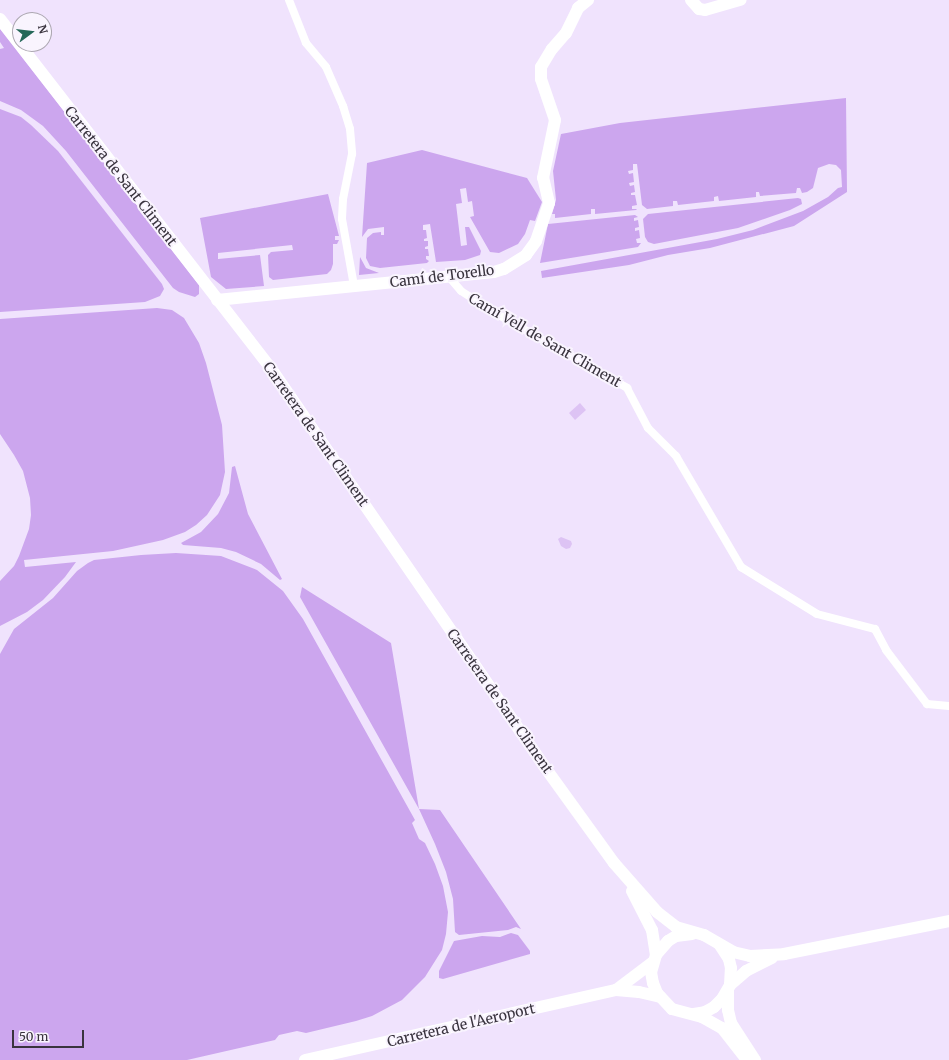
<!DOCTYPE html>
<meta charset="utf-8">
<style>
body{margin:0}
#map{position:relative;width:949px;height:1060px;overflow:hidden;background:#f0e3fd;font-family:Merriweather,serif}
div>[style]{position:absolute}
.green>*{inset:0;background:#cca6ee}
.water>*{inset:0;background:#ddc3f4}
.street>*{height:8px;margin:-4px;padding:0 4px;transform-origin:4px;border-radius:4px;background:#fff}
.secondary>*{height:12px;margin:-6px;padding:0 6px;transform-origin:6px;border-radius:6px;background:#fff}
span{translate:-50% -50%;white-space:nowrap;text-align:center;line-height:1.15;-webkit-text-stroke:4px #f9f4fe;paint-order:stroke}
.street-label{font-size:14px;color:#39333e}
.north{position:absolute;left:12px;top:12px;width:40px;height:40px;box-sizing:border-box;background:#f9f4fe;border:1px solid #aca7b1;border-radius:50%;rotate:75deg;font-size:11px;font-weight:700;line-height:16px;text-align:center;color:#39333e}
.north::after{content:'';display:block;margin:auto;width:14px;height:18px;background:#256859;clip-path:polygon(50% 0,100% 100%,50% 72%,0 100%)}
.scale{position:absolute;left:12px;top:1030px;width:72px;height:18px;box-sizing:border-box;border:2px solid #39333e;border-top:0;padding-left:5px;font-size:12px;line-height:14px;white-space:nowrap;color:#39333e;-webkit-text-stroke:3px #f9f4fe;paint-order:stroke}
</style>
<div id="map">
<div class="green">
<i style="clip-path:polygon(0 29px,199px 285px,199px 294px,195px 297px,179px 292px,173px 288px,66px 151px,43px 126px,21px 110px,0 101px,0 49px,4px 48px,0 42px)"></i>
<i style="clip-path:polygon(846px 98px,847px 192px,794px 226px,710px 248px,668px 255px,629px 265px,542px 278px,541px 271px,717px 239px,753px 230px,803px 211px,828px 197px,838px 188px,842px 187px,841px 170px,836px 165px,829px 164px,818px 168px,813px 188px,807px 192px,802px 193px,800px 188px,797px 188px,796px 193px,760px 196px,759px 192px,756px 192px,756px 197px,719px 201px,718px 196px,714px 197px,714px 201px,678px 205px,677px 201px,673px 201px,673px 206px,647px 209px,642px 205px,637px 164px,633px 164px,633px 170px,628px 171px,629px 174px,633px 173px,634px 182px,629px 183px,630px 186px,634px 185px,635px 192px,631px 193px,631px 195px,635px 195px,637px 205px,632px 206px,632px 209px,637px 209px,636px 210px,595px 214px,595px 209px,591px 209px,591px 214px,555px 218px,555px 214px,552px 214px,556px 200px,553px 171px,561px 134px,620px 123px)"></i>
<i style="clip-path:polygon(0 109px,21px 117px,31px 125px,58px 151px,162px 284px,164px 289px,160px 296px,145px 302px,0 312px)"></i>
<i style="clip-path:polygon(422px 150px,527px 178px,542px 202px,535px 221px,530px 220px,525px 234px,518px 244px,499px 253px,490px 252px,470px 217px,474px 216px,472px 201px,468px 202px,466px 188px,460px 189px,462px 203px,456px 204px,461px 246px,467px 245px,465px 227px,469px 227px,481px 251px,480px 255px,465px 260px,436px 262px,430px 224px,423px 225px,423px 230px,426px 230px,427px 238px,424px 239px,424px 241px,428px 241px,428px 246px,425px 247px,425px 249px,428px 249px,429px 256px,426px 256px,426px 259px,429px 261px,427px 263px,380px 268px,370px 266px,366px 258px,367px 238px,373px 233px,381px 232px,381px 235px,384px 235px,384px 227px,368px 229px,362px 237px,367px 163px)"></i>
<i style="clip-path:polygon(328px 194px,339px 236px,335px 236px,335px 240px,339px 240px,337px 244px,333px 244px,333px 264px,331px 270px,327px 274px,273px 280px,269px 277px,268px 255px,271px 252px,293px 250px,292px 245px,218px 253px,218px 259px,260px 255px,264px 286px,226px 289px,211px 277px,200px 218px)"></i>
<i style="clip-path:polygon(798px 198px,801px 199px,802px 204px,790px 210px,738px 228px,654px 244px,648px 242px,645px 237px,643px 219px,648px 214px)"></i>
<i style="clip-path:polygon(635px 215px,638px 217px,634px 218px,634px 221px,638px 220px,639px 227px,635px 228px,635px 231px,639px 230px,640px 238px,636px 239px,637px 243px,641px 243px,638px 247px,540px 263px,548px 224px)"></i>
<i style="clip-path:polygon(360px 257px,366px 268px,379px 273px,359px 275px)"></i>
<i style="clip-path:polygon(157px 308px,172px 310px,184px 318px,199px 343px,206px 363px,222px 425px,225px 472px,220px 495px,207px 515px,196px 525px,185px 532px,163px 540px,113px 551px,24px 560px,25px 567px,76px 562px,65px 577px,43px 600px,27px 612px,0 626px,0 581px,14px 566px,19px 556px,29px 529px,31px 515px,30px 498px,23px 471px,14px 455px,0 434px,0 319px)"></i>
<i style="clip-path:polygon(235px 466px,248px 514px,282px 579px,280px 580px,261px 564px,236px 552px,221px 548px,183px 545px,181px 543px,201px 532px,218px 514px,229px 493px,232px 467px)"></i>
<i style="clip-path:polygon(176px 553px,221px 556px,257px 570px,283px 591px,303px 619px,415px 820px,412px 823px,419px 839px,425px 843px,435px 864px,443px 886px,448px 912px,446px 934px,442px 950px,425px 977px,402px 1000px,372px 1016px,356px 1021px,306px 1033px,297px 1031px,279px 1035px,275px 1040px,187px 1060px,0 1060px,0 654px,14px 629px,53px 598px,77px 571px,88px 563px,94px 560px,141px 555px)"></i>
<i style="clip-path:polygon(302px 587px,391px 643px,419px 809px,440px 810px,521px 929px,516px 927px,508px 930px,459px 935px,455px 932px,453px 899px,446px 872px,435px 844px,419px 809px,300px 597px)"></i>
<i style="clip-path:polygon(511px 933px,518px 935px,530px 951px,530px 954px,443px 979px,439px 978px,439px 971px,454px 941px,482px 936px,500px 937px)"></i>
</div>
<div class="water">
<i style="clip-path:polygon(580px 403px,586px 410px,575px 420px,569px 413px)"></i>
<i style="clip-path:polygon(561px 537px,571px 541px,572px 544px,570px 548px,566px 549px,561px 546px,558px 539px)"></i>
</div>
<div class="street">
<i style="left:289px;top:0;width:46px;rotate:68.4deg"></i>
<i style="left:306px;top:43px;width:31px;rotate:50deg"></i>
<i style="left:326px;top:67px;width:43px;rotate:66.4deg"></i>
<i style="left:343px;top:106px;width:24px;rotate:73deg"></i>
<i style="left:350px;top:129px;width:25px;rotate:85deg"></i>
<i style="left:352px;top:154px;width:46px;rotate:101.3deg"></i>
<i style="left:343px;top:199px;width:20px;rotate:93deg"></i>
<i style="left:342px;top:219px;width:68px;rotate:79.8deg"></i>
<i style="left:449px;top:277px;width:18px;rotate:49deg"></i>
<i style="left:461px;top:291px;width:43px;rotate:32.6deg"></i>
<i style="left:497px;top:314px;width:150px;rotate:29.6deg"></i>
<i style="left:627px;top:388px;width:45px;rotate:62.3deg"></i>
<i style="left:648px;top:428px;width:40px;rotate:45deg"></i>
<i style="left:676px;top:456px;width:129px;rotate:59.6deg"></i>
<i style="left:741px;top:567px;width:89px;rotate:31.7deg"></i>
<i style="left:817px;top:614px;width:60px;rotate:14.5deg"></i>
<i style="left:875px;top:629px;width:24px;rotate:62deg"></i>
<i style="left:886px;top:650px;width:68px;rotate:52.8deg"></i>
<i style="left:927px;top:704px;width:22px;rotate:5deg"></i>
</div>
<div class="secondary">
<i style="left:691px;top:0;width:12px;rotate:48deg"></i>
<i style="left:699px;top:9px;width:6px;rotate:9deg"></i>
<i style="left:705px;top:10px;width:37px;rotate:-16deg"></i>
<i style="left:0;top:19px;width:444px;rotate:52.2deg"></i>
<i style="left:272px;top:370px;width:480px;rotate:55.5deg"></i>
<i style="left:544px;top:766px;width:120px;rotate:54.2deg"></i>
<i style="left:614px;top:863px;width:65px;rotate:48.7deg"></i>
<i style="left:657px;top:912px;width:24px;rotate:38deg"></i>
<i style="left:676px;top:927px;width:29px;rotate:16deg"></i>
<i style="left:704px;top:935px;width:34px;rotate:30deg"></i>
<i style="left:733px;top:952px;width:17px;rotate:13deg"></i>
<i style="left:750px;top:956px;width:34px;rotate:-3deg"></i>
<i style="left:784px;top:954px;width:168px;rotate:-11.3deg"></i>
<i style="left:217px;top:300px;width:278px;rotate:-5.8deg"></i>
<i style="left:494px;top:272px;width:10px;rotate:-17deg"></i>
<i style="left:504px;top:269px;width:26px;rotate:-32deg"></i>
<i style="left:526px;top:255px;width:17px;rotate:-54deg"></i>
<i style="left:536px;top:241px;width:40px;rotate:-71.1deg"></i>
<i style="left:549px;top:203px;width:26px;rotate:-103deg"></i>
<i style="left:543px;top:178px;width:59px;rotate:-78.3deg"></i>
<i style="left:555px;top:120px;width:43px;rotate:-108.9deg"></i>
<i style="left:541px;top:79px;width:12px;rotate:-90deg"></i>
<i style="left:541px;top:67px;width:21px;rotate:-59deg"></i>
<i style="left:552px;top:49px;width:21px;rotate:-49deg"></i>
<i style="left:566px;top:33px;width:28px;rotate:-64deg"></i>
<i style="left:578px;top:8px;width:13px;rotate:-39deg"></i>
<i style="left:632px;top:891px;width:44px;rotate:62.9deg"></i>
<i style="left:652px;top:930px;width:25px;rotate:81deg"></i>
<i style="left:692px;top:934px;width:16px;rotate:173deg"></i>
<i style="left:676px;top:936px;width:9px;rotate:148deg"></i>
<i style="left:668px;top:941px;width:18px;rotate:131deg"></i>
<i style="left:656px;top:955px;width:18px;rotate:106deg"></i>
<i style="left:651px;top:972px;width:11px;rotate:80deg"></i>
<i style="left:653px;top:983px;width:11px;rotate:68deg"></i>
<i style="left:657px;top:993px;width:22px;rotate:47deg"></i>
<i style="left:672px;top:1009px;width:31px;rotate:15deg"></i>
<i style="left:702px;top:1017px;width:23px;rotate:29deg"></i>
<i style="left:722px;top:1028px;width:41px;rotate:52deg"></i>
<i style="left:730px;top:985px;width:21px;rotate:-41deg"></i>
<i style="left:746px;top:971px;width:29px;rotate:-27deg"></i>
<i style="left:616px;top:990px;width:46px;rotate:-37.1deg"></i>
<i style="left:728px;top:991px;width:19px;rotate:90deg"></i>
<i style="left:728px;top:1010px;width:13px;rotate:77deg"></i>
<i style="left:731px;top:1023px;width:44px;rotate:57deg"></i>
<i style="left:694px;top:1014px;width:11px;rotate:-10deg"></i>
<i style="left:705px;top:1012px;width:10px;rotate:-29deg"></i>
<i style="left:714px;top:1007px;width:11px;rotate:-45deg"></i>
<i style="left:722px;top:999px;width:16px;rotate:-60deg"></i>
<i style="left:730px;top:985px;width:17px;rotate:-87deg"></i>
<i style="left:731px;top:968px;width:9px;rotate:-103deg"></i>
<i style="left:729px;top:959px;width:17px;rotate:-123deg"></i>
<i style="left:305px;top:1060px;width:319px;rotate:-12.7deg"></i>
<i style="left:616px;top:990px;width:23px;rotate:5deg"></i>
<i style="left:639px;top:992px;width:22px;rotate:13deg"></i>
</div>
<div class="street-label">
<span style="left:121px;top:176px;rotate:52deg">Carretera de Sant Climent</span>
<span style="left:442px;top:276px;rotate:-7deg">Camí de Torello</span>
<span style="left:545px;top:340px;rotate:30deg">Camí Vell de Sant Climent</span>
<span style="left:316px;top:434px;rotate:55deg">Carretera de Sant Climent</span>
<span style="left:500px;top:701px;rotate:55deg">Carretera de Sant Climent</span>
<span style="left:461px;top:1025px;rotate:-13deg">Carretera de l'Aeroport</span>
</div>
<div class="north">N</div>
<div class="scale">50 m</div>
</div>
